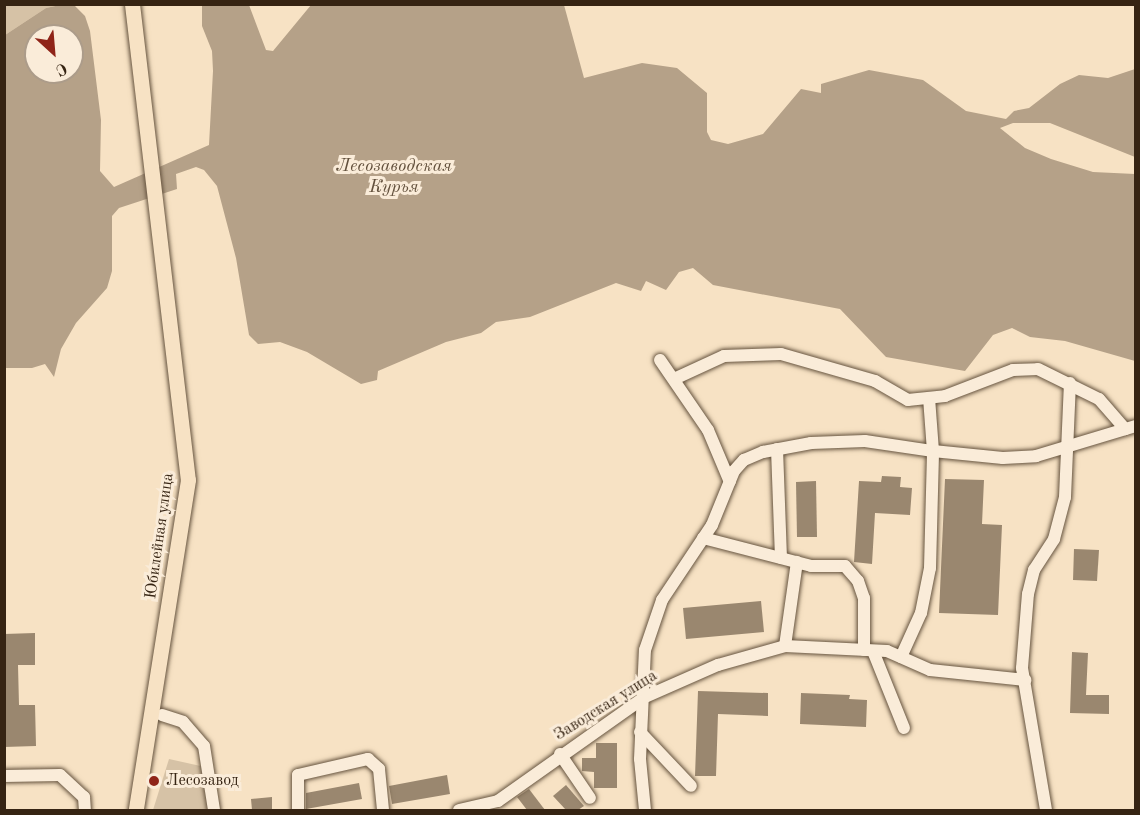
<!DOCTYPE html>
<meta charset="utf-8">
<style>
body{margin:0}
#map{position:relative;width:1140px;height:815px;overflow:hidden;background:#f7e2c4;font-family:"Old Standard TT",serif}
div>[style]{position:absolute}
.green>*{inset:0;background:#d6c2a6}
.water>*{inset:0;background:#b5a188}
.building>*{inset:0;background:#9a876f}
.roads{filter:drop-shadow(0 0 2px #66543f) drop-shadow(0 0 2px #66543f)}
.minor>*{height:12px;margin:-6px;padding:0 6px;transform-origin:6px;border-radius:6px;background:#faecd9}
.major>*{height:15px;margin:-7.5px;padding:0 7.5px;transform-origin:7.5px;border-radius:7.5px;background:#f7e2c4}
.dots>*{width:16px;height:16px;translate:-50% -50%;box-sizing:border-box;border:3px solid #faecd9;border-radius:50%}
span{translate:-50% -50%;white-space:nowrap;text-align:center;line-height:1.15;-webkit-text-stroke:6px #faecd9;paint-order:stroke}
.street-label{font-size:16px;color:#362413}
.poi-label{font-size:16px;color:#362413}
.left{translate:0 -50%;text-align:left}
.water-label{font-size:18px;color:#62503c;font-style:italic}
.frame{position:absolute;inset:0;border:6px solid #362413;pointer-events:none}
.north{position:absolute;left:24px;top:24px;width:60px;height:60px;box-sizing:border-box;background:#faecd9;border:2px solid #ac9c8a;border-radius:50%;rotate:154deg;font-size:16px;font-weight:700;line-height:24px;text-align:center;color:#362413}
.north::after{content:'';display:block;margin:auto;width:21px;height:27px;background:#8f2418;clip-path:polygon(50% 0,100% 100%,50% 72%,0 100%)}
</style>
<div id="map">
<div class="green">
<i style="clip-path:polygon(5px 5px,60px 5px,46px 8px,5px 35px)"></i>
<i style="clip-path:polygon(169px 759px,205px 767px,210px 810px,153px 810px)"></i>
</div>
<div class="water">
<i style="clip-path:polygon(evenodd,60px 5px,75px 6px,85px 16px,90px 31px,101px 120px,100px 171px,114px 187px,209px 145px,213px 71px,212px 51px,202px 26px,202px 5px,249px 5px,266px 50px,273px 51px,311px 5px,564px 5px,584px 78px,642px 63px,677px 68px,707px 93px,707px 132px,711px 140px,728px 144px,763px 134px,801px 89px,821px 93px,821px 84px,869px 70px,923px 80px,966px 111px,1006px 119px,1014px 111px,1029px 108px,1060px 84px,1079px 75px,1108px 78px,1135px 69px,1135px 157px,1050px 123px,1013px 123px,1000px 128px,1025px 148px,1051px 159px,1093px 172px,1135px 174px,1135px 361px,1065px 341px,1030px 337px,1012px 328px,993px 335px,965px 371px,886px 357px,840px 309px,713px 285px,693px 268px,679px 272px,666px 290px,646px 281px,641px 291px,616px 283px,530px 317px,496px 322px,481px 333px,446px 342px,378px 371px,377px 380px,361px 384px,307px 352px,280px 342px,258px 344px,249px 335px,236px 258px,217px 186px,204px 170px,196px 167px,176px 174px,177px 189px,119px 208px,112px 216px,112px 271px,107px 288px,76px 323px,61px 349px,54px 377px,45px 364px,32px 368px,5px 368px,5px 35px,46px 8px,60px 5px,36px 36px,72px 36px,72px 72px,36px 72px,36px 36px)"></i>
</div>
<div class="building">
<i style="clip-path:polygon(882px 476px,901px 477px,900px 487px,912px 488px,910px 515px,875px 513px,872px 564px,854px 562px,859px 481px,881px 482px)"></i>
<i style="clip-path:polygon(945px 479px,984px 480px,982px 524px,1002px 525px,998px 615px,939px 613px)"></i>
<i style="clip-path:polygon(816px 481px,817px 537px,797px 537px,796px 482px)"></i>
<i style="clip-path:polygon(1074px 549px,1099px 550px,1097px 581px,1073px 580px)"></i>
<i style="clip-path:polygon(761px 601px,764px 632px,686px 639px,683px 608px)"></i>
<i style="clip-path:polygon(35px 633px,35px 665px,18px 665px,19px 705px,35px 705px,36px 746px,4px 747px,4px 634px)"></i>
<i style="clip-path:polygon(1072px 652px,1088px 653px,1086px 695px,1109px 695px,1109px 714px,1070px 713px)"></i>
<i style="clip-path:polygon(698px 691px,768px 693px,768px 716px,718px 714px,716px 776px,695px 776px)"></i>
<i style="clip-path:polygon(801px 693px,850px 695px,849px 699px,867px 700px,866px 727px,800px 724px)"></i>
<i style="clip-path:polygon(596px 743px,617px 743px,617px 788px,594px 788px,594px 772px,582px 771px,582px 758px,596px 758px)"></i>
<i style="clip-path:polygon(447px 775px,450px 794px,392px 804px,389px 786px)"></i>
<i style="clip-path:polygon(359px 783px,362px 799px,306px 809px,306px 793px)"></i>
<i style="clip-path:polygon(566px 785px,584px 806px,578px 810px,566px 810px,553px 796px)"></i>
<i style="clip-path:polygon(529px 789px,545px 810px,527px 810px,517px 797px)"></i>
<i style="clip-path:polygon(272px 797px,272px 810px,252px 810px,251px 799px)"></i>
</div>
<div class="roads">
<div class="minor">
<i style="left:660px;top:360px;width:85px;rotate:55.6deg"></i>
<i style="left:708px;top:430px;width:56px;rotate:67.1deg"></i>
<i style="left:674px;top:379px;width:55px;rotate:-24.7deg"></i>
<i style="left:724px;top:356px;width:57px;rotate:-2deg"></i>
<i style="left:781px;top:354px;width:98px;rotate:16deg"></i>
<i style="left:875px;top:381px;width:38px;rotate:30deg"></i>
<i style="left:908px;top:400px;width:37px;rotate:-6deg"></i>
<i style="left:945px;top:396px;width:73px;rotate:-20.9deg"></i>
<i style="left:1013px;top:370px;width:25px;rotate:-2deg"></i>
<i style="left:1038px;top:369px;width:68px;rotate:26.2deg"></i>
<i style="left:1099px;top:399px;width:40px;rotate:49deg"></i>
<i style="left:777px;top:449px;width:109px;rotate:87.9deg"></i>
<i style="left:703px;top:538px;width:112px;rotate:14.5deg"></i>
<i style="left:811px;top:566px;width:34px"></i>
<i style="left:845px;top:566px;width:20px;rotate:49deg"></i>
<i style="left:858px;top:581px;width:18px;rotate:71deg"></i>
<i style="left:864px;top:598px;width:52px;rotate:90deg"></i>
<i style="left:785px;top:646px;width:85px;rotate:-81.9deg"></i>
<i style="left:873px;top:651px;width:83px;rotate:68.1deg"></i>
<i style="left:901px;top:657px;width:48px;rotate:-65.6deg"></i>
<i style="left:921px;top:613px;width:46px;rotate:-78.7deg"></i>
<i style="left:930px;top:568px;width:117px;rotate:-88.5deg"></i>
<i style="left:933px;top:451px;width:70px;rotate:5.7deg"></i>
<i style="left:1003px;top:458px;width:33px;rotate:-3deg"></i>
<i style="left:1036px;top:456px;width:104px;rotate:-16.7deg"></i>
<i style="left:162px;top:715px;width:22px;rotate:18deg"></i>
<i style="left:183px;top:722px;width:32px;rotate:49deg"></i>
<i style="left:204px;top:746px;width:65px;rotate:81.1deg"></i>
<i style="left:640px;top:732px;width:74px;rotate:46.6deg"></i>
<i style="left:560px;top:754px;width:53px;rotate:55.7deg"></i>
<i style="left:4px;top:776px;width:56px;rotate:-1deg"></i>
<i style="left:60px;top:775px;width:33px;rotate:43deg"></i>
<i style="left:84px;top:797px;width:13px;rotate:86deg"></i>
<i style="left:298px;top:810px;width:35px;rotate:-90deg"></i>
<i style="left:298px;top:775px;width:72px;rotate:-12.9deg"></i>
<i style="left:368px;top:759px;width:15px;rotate:42deg"></i>
<i style="left:379px;top:769px;width:41px;rotate:84.4deg"></i>
<i style="left:459px;top:810px;width:40px;rotate:-13deg"></i>
<i style="left:498px;top:801px;width:180px;rotate:-35.3deg"></i>
<i style="left:645px;top:697px;width:80px;rotate:-23.7deg"></i>
<i style="left:718px;top:665px;width:70px;rotate:-15.8deg"></i>
<i style="left:785px;top:646px;width:102px;rotate:2.8deg"></i>
<i style="left:887px;top:651px;width:47px;rotate:23.8deg"></i>
<i style="left:930px;top:670px;width:96px;rotate:6deg"></i>
<i style="left:645px;top:810px;width:51px;rotate:-95.6deg"></i>
<i style="left:640px;top:759px;width:109px;rotate:-87.4deg"></i>
<i style="left:645px;top:650px;width:53px;rotate:-71.2deg"></i>
<i style="left:662px;top:600px;width:90px;rotate:-56.3deg"></i>
<i style="left:712px;top:525px;width:58px;rotate:-67.8deg"></i>
<i style="left:734px;top:471px;width:15px;rotate:-48deg"></i>
<i style="left:744px;top:460px;width:21px;rotate:-23deg"></i>
<i style="left:763px;top:452px;width:49px;rotate:-10.6deg"></i>
<i style="left:811px;top:443px;width:54px;rotate:-2.1deg"></i>
<i style="left:865px;top:441px;width:69px;rotate:8.4deg"></i>
<i style="left:933px;top:451px;width:53px;rotate:-94.3deg"></i>
<i style="left:1046px;top:810px;width:144px;rotate:-99.6deg"></i>
<i style="left:1022px;top:668px;width:74px;rotate:-85.4deg"></i>
<i style="left:1028px;top:594px;width:25px;rotate:-76deg"></i>
<i style="left:1034px;top:570px;width:37px;rotate:-57deg"></i>
<i style="left:1054px;top:539px;width:43px;rotate:-75.3deg"></i>
<i style="left:1065px;top:497px;width:114px;rotate:-87.5deg"></i>
</div>
<div class="major">
<i style="left:132px;top:4px;width:479px;rotate:83.3deg"></i>
<i style="left:188px;top:480px;width:334px;rotate:99deg"></i>
</div>
</div>
<div class="dots">
<i style="left:154px;top:781px;background:#8f2418"></i>
</div>
<div class="street-label">
<span style="left:160px;top:536px;rotate:-82deg">Юбилейная улица</span>
<span style="left:606px;top:706px;rotate:-32deg">Заводская улица</span>
</div>
<div class="poi-label">
<span class="left" style="left:166px;top:781px">Лесозавод</span>
</div>
<div class="water-label">
<span style="left:394px;top:177px">Лесозаводская<br>Курья</span>
</div>
<div class="frame"></div>
<div class="north">С</div>
</div>
